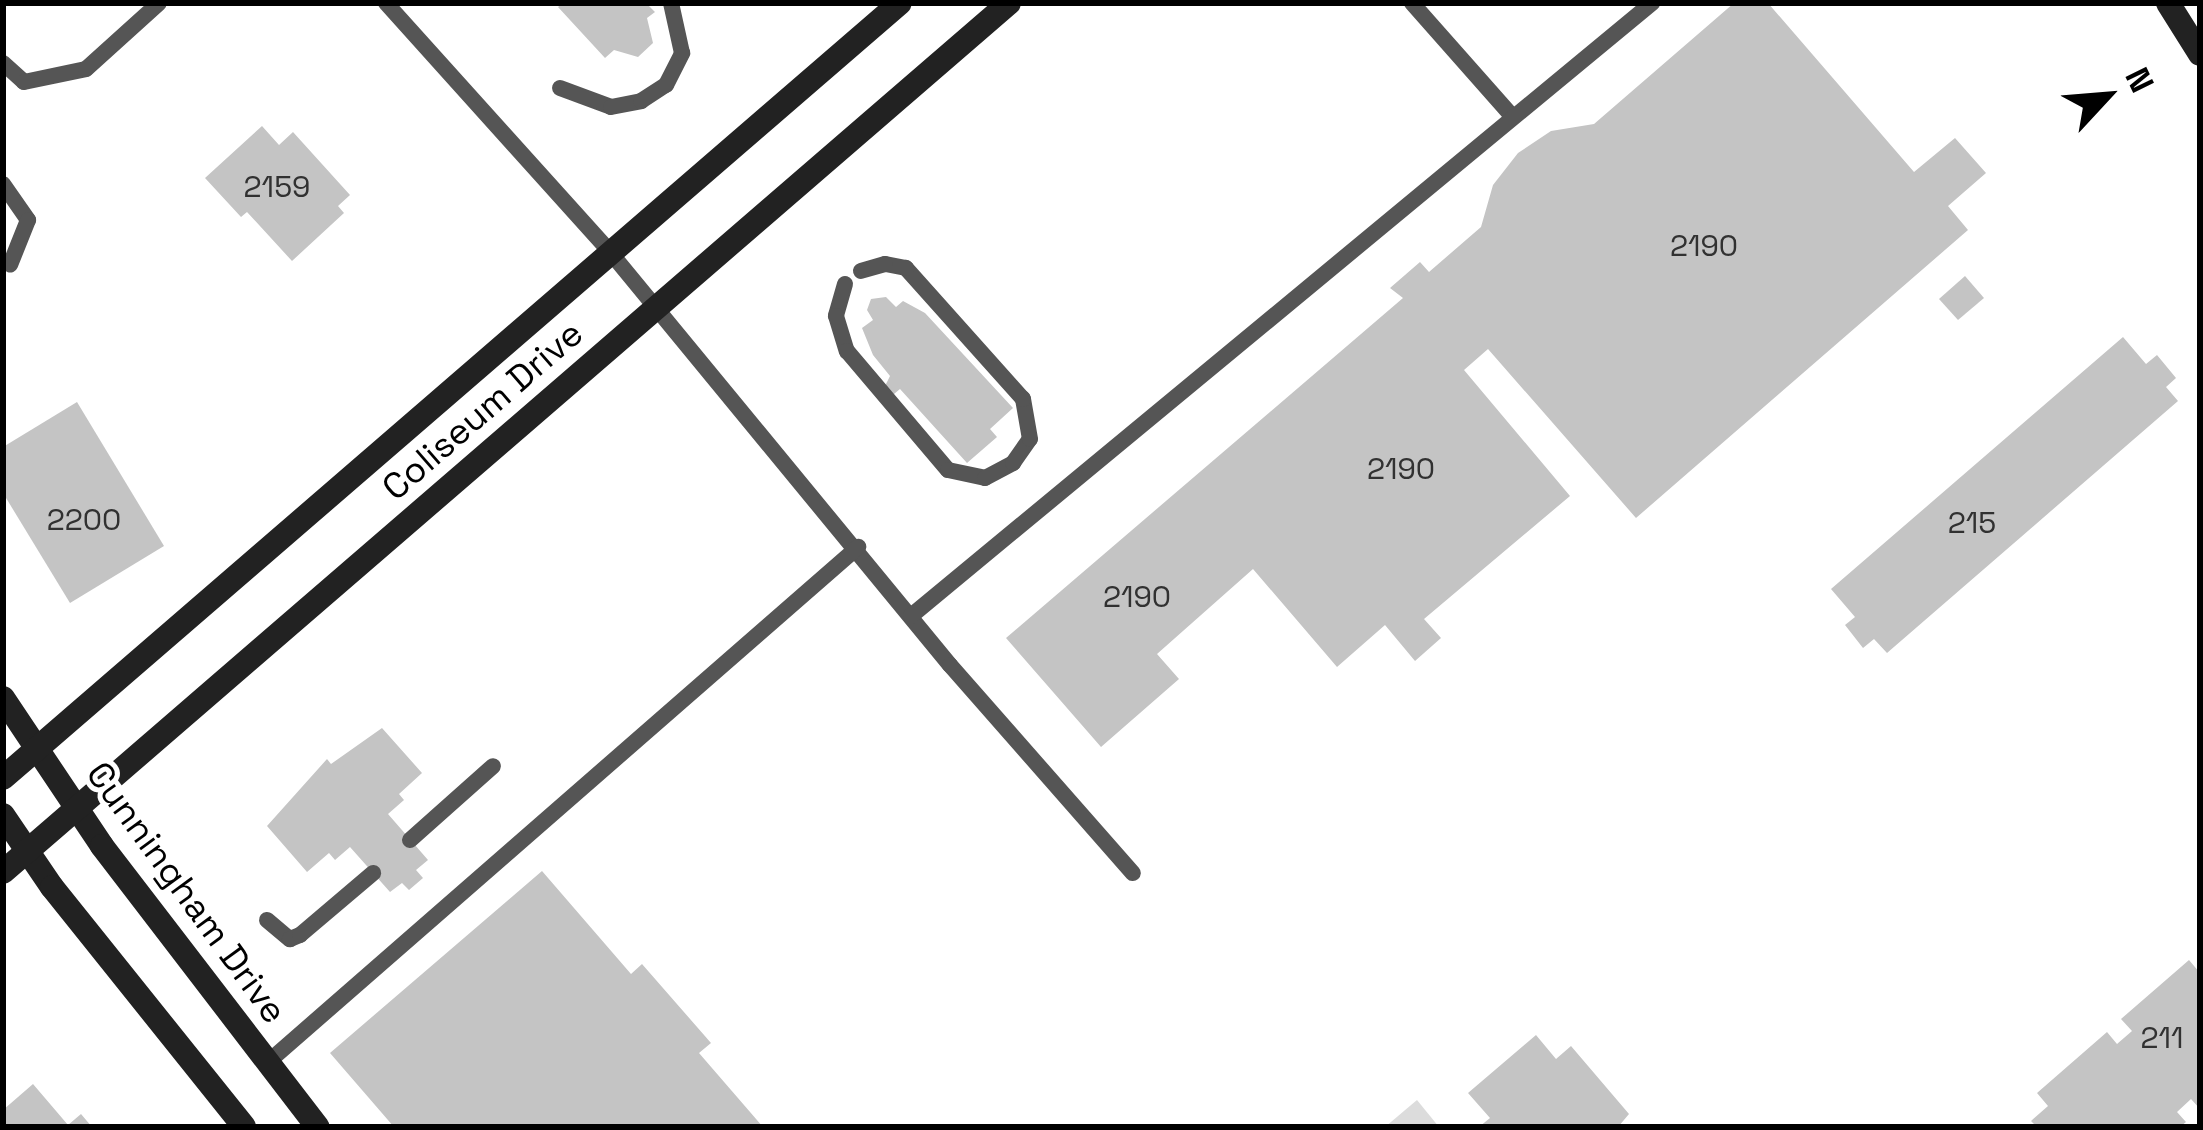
<!DOCTYPE html>
<style>
body{margin:0}
#map{position:relative;width:2203px;height:1130px;overflow:hidden;background:#fff;font-family:"Space Grotesk",sans-serif}
div>[style]{position:absolute}
.green>*{inset:0;background:#dcdcdc}
.building>*{inset:0;background:#c4c4c4}
.lane>*{height:16px;margin:-8px;padding:0 8px;transform-origin:8px;border-radius:8px;background:#555}
.secondary>*{height:24px;margin:-12px;padding:0 12px;transform-origin:12px;border-radius:12px;background:#222}
span{translate:-50% -50%;white-space:nowrap;text-align:center;line-height:1.15;-webkit-text-stroke:10px #fff;paint-order:stroke}
.number-label{font-size:30px;color:#313131}
.number-label span{-webkit-text-stroke-width:0}
.street-label{font-size:36px;color:#000}
.frame{position:absolute;inset:0;border:6px solid #000;pointer-events:none}
.north{position:absolute;left:2047px;top:36px;width:120px;height:120px;-webkit-text-stroke:9px #fff;paint-order:stroke;rotate:64deg;font-size:33px;font-weight:700;line-height:48px;text-align:center;color:#000}
.north::after{content:'';display:block;margin:auto;width:42px;height:54px;background:#000;clip-path:polygon(50% 0,100% 100%,50% 72%,0 100%)}
</style>
<div id="map">
<div class="green">
<i style="clip-path:polygon(1417px 1100px,1439px 1127px,1385px 1127px)"></i>
</div>
<div class="building">
<i style="clip-path:polygon(563px 3px,646px 3px,655px 12px,647px 18px,653px 43px,638px 57px,614px 50px,605px 58px,558px 7px)"></i>
<i style="clip-path:polygon(1734px 3px,1768px 3px,1914px 172px,1955px 138px,1986px 173px,1948px 206px,1968px 230px,1636px 518px,1488px 349px,1464px 370px,1570px 496px,1424px 619px,1441px 638px,1415px 661px,1385px 625px,1337px 667px,1253px 569px,1157px 654px,1179px 679px,1101px 747px,1006px 638px,1403px 298px,1390px 288px,1420px 262px,1429px 272px,1481px 227px,1493px 185px,1518px 153px,1551px 131px,1594px 124px)"></i>
<i style="clip-path:polygon(262px 126px,279px 145px,293px 132px,350px 195px,338px 206px,344px 213px,292px 261px,247px 212px,241px 217px,205px 178px)"></i>
<i style="clip-path:polygon(1965px 276px,1984px 298px,1958px 320px,1939px 299px)"></i>
<i style="clip-path:polygon(886px 297px,896px 307px,903px 301px,925px 313px,1013px 408px,990px 429px,997px 437px,967px 463px,900px 389px,894px 394px,884px 388px,890px 376px,873px 355px,862px 328px,873px 320px,867px 310px,871px 299px)"></i>
<i style="clip-path:polygon(2123px 337px,2146px 364px,2157px 355px,2176px 378px,2166px 387px,2178px 401px,1887px 653px,1874px 639px,1863px 648px,1845px 625px,1855px 617px,1831px 589px)"></i>
<i style="clip-path:polygon(77px 402px,164px 546px,70px 603px,3px 493px,3px 447px)"></i>
<i style="clip-path:polygon(382px 728px,422px 773px,399px 794px,404px 800px,388px 814px,428px 860px,416px 870px,423px 878px,409px 890px,402px 883px,390px 892px,350px 847px,335px 860px,329px 853px,307px 872px,267px 826px,327px 759px,331px 764px)"></i>
<i style="clip-path:polygon(542px 871px,631px 974px,642px 964px,711px 1043px,699px 1053px,763px 1127px,394px 1127px,330px 1053px)"></i>
<i style="clip-path:polygon(2189px 960px,2200px 973px,2200px 1109px,2191px 1099px,2177px 1112px,2186px 1122px,2180px 1127px,2037px 1127px,2031px 1121px,2048px 1106px,2037px 1093px,2107px 1032px,2117px 1044px,2132px 1031px,2121px 1019px)"></i>
<i style="clip-path:polygon(1536px 1035px,1556px 1059px,1571px 1046px,1629px 1114px,1618px 1127px,1479px 1127px,1490px 1118px,1468px 1093px)"></i>
<i style="clip-path:polygon(33px 1084px,68px 1125px,81px 1114px,92px 1127px,3px 1127px,3px 1110px)"></i>
</div>
<div class="lane">
<i style="left:386px;top:3px;width:335px;rotate:48deg"></i>
<i style="left:610px;top:252px;width:535px;rotate:50.54deg"></i>
<i style="left:950px;top:665px;width:277px;rotate:48.7deg"></i>
<i style="left:1412px;top:3px;width:152px;rotate:48.5deg"></i>
<i style="left:3px;top:63px;width:28px;rotate:42deg"></i>
<i style="left:24px;top:82px;width:63px;rotate:-11.8deg"></i>
<i style="left:86px;top:69px;width:98px;rotate:-42.1deg"></i>
<i style="left:560px;top:88px;width:54px;rotate:20.4deg"></i>
<i style="left:611px;top:107px;width:31px;rotate:-11deg"></i>
<i style="left:641px;top:101px;width:30px;rotate:-33deg"></i>
<i style="left:666px;top:85px;width:36px;rotate:-63deg"></i>
<i style="left:682px;top:53px;width:51px;rotate:-102.4deg"></i>
<i style="left:3px;top:184px;width:44px;rotate:55.2deg"></i>
<i style="left:28px;top:220px;width:48px;rotate:111.8deg"></i>
<i style="left:845px;top:284px;width:33px;rotate:106deg"></i>
<i style="left:836px;top:316px;width:37px;rotate:73deg"></i>
<i style="left:847px;top:351px;width:156px;rotate:49.7deg"></i>
<i style="left:948px;top:470px;width:38px;rotate:12deg"></i>
<i style="left:985px;top:478px;width:32px;rotate:-28deg"></i>
<i style="left:1013px;top:463px;width:29px;rotate:-55deg"></i>
<i style="left:1030px;top:439px;width:41px;rotate:-99.9deg"></i>
<i style="left:1023px;top:399px;width:176px;rotate:-131.8deg"></i>
<i style="left:906px;top:268px;width:21px;rotate:-169deg"></i>
<i style="left:885px;top:264px;width:25px;rotate:164deg"></i>
<i style="left:911px;top:616px;width:962px;rotate:-39.6deg"></i>
<i style="left:410px;top:840px;width:111px;rotate:-41.7deg"></i>
<i style="left:267px;top:920px;width:30px;rotate:40deg"></i>
<i style="left:290px;top:939px;width:11px;rotate:-22deg"></i>
<i style="left:300px;top:935px;width:96px;rotate:-40.3deg"></i>
<i style="left:267px;top:1063px;width:785px;rotate:-41.12deg"></i>
</div>
<div class="secondary">
<i style="left:2168px;top:3px;width:60px;rotate:57.9deg"></i>
<i style="left:3px;top:698px;width:178px;rotate:56.2deg"></i>
<i style="left:102px;top:846px;width:354px;rotate:52.5deg"></i>
<i style="left:3px;top:778px;width:1185px;rotate:-40.83deg"></i>
<i style="left:3px;top:815px;width:87px;rotate:55.8deg"></i>
<i style="left:52px;top:887px;width:307px;rotate:51.3deg"></i>
<i style="left:3px;top:872px;width:1329px;rotate:-40.82deg"></i>
</div>
<div class="number-label">
<span style="left:277px;top:187px">2159</span>
<span style="left:1704px;top:246px">2190</span>
<span style="left:1401px;top:469px">2190</span>
<span style="left:84px;top:520px">2200</span>
<span style="left:1972px;top:523px">215</span>
<span style="left:1137px;top:597px">2190</span>
<span style="left:2162px;top:1038px">211</span>
</div>
<div class="street-label">
<span style="left:483px;top:411px;rotate:-41deg">Coliseum Drive</span>
<span style="left:186px;top:893px;rotate:54deg">Cunningham Drive</span>
</div>
<div class="frame"></div>
<div class="north">N</div>
</div>
